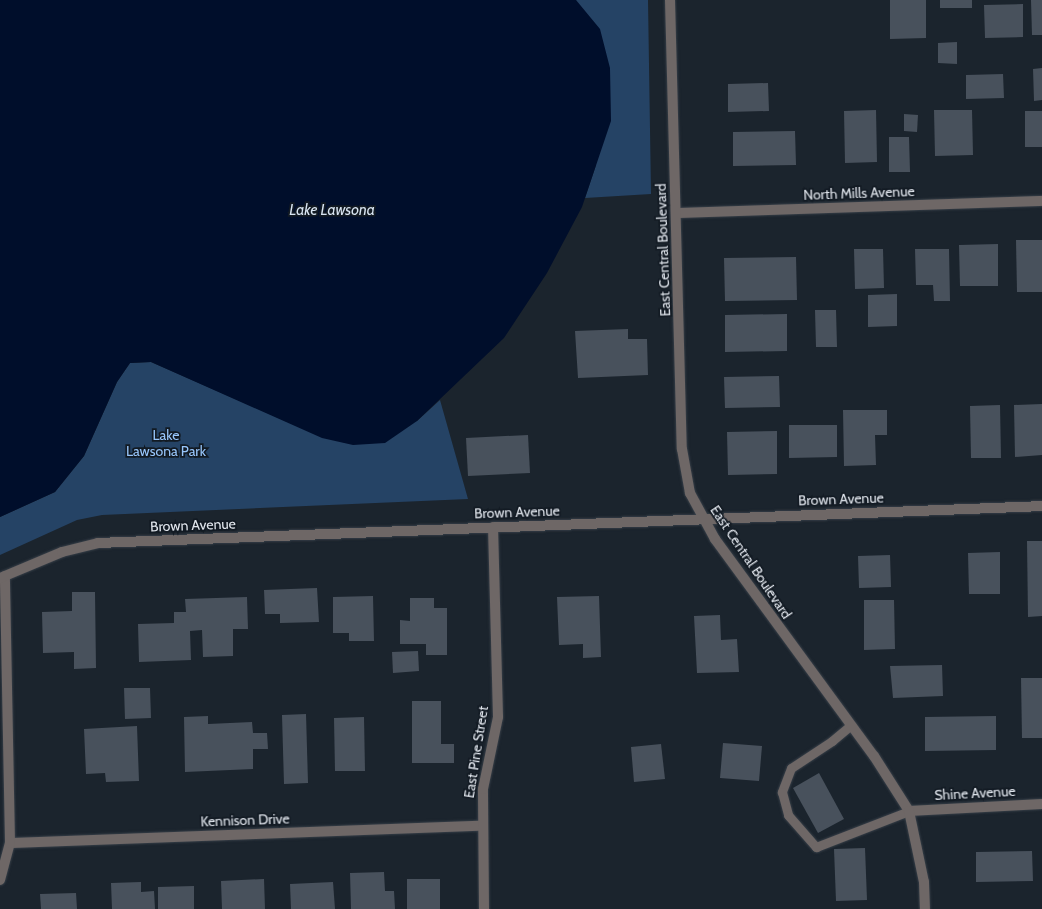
<!DOCTYPE html>
<style>
body{margin:0}
#map{position:relative;width:1042px;height:909px;overflow:hidden;background:#1b242d;font-family:Cabin,sans-serif}
div>[style]{position:absolute}
.green>*{inset:0;background:#254365}
.water>*{inset:0;background:#000e2b}
.building>*{inset:0;background:#48515c}
.roads{filter:drop-shadow(0 0 1px #373f48) drop-shadow(0 0 1px #373f48)}
.service>*{height:9px;margin:-4.5px;padding:0 4.5px;transform-origin:4.5px;border-radius:4.5px;background:#6e6766}
.minor>*{height:10px;margin:-5px;padding:0 5px;transform-origin:5px;border-radius:5px;background:#6e6766}
.tertiary>*{height:10px;margin:-5px;padding:0 5px;transform-origin:5px;border-radius:5px;background:#6e6766}
span{translate:-50% -50%;white-space:nowrap;text-align:center;line-height:1.15;-webkit-text-stroke:3.5px #121a23;paint-order:stroke}
.street-label{font-size:14px;color:#e1e6ed}
.park-label{font-size:14px;color:#97c5fa}
.water-label{font-size:15px;color:#d9e5f2;font-style:italic}
</style>
<div id="map">
<div class="green">
<i style="clip-path:polygon(576px 0,648px 0,651px 194px,585px 198px,596px 165px)"></i>
<i style="clip-path:polygon(151px 362px,322px 437px,417px 421px,440px 400px,468px 499px,102px 515px,77px 520px,0 555px,0 517px,55px 492px,84px 456px,117px 382px,130px 363px)"></i>
</div>
<div class="water">
<i style="clip-path:polygon(0 0,576px 0,600px 29px,610px 68px,611px 121px,582px 207px,547px 273px,504px 338px,417px 421px,385px 443px,353px 445px,322px 438px,151px 362px,130px 363px,117px 382px,84px 456px,55px 492px,0 517px)"></i>
</div>
<div class="building">
<i style="clip-path:polygon(890px 0,926px 0,926px 38px,890px 39px)"></i>
<i style="clip-path:polygon(940px 0,972px 0,972px 8px,940px 8px)"></i>
<i style="clip-path:polygon(1031px 0,1042px 0,1042px 35px,1032px 35px)"></i>
<i style="clip-path:polygon(1023px 4px,1023px 37px,985px 38px,984px 5px)"></i>
<i style="clip-path:polygon(957px 42px,957px 64px,938px 63px,938px 43px)"></i>
<i style="clip-path:polygon(1042px 68px,1042px 100px,1034px 101px,1033px 69px)"></i>
<i style="clip-path:polygon(1003px 74px,1004px 98px,966px 99px,966px 75px)"></i>
<i style="clip-path:polygon(768px 83px,769px 111px,728px 112px,728px 84px)"></i>
<i style="clip-path:polygon(876px 110px,877px 162px,845px 163px,844px 111px)"></i>
<i style="clip-path:polygon(934px 110px,972px 110px,973px 155px,935px 156px)"></i>
<i style="clip-path:polygon(1025px 111px,1042px 111px,1042px 147px,1025px 147px)"></i>
<i style="clip-path:polygon(904px 114px,918px 115px,917px 132px,904px 131px)"></i>
<i style="clip-path:polygon(795px 131px,796px 165px,733px 166px,733px 132px)"></i>
<i style="clip-path:polygon(889px 137px,909px 137px,910px 172px,889px 172px)"></i>
<i style="clip-path:polygon(1016px 240px,1042px 240px,1042px 292px,1017px 292px)"></i>
<i style="clip-path:polygon(998px 244px,998px 286px,960px 286px,959px 245px)"></i>
<i style="clip-path:polygon(854px 249px,883px 249px,884px 288px,855px 289px)"></i>
<i style="clip-path:polygon(915px 249px,949px 249px,950px 301px,934px 301px,933px 285px,916px 285px)"></i>
<i style="clip-path:polygon(796px 257px,797px 300px,725px 301px,724px 258px)"></i>
<i style="clip-path:polygon(897px 294px,897px 326px,868px 327px,868px 295px)"></i>
<i style="clip-path:polygon(815px 310px,836px 310px,837px 347px,816px 347px)"></i>
<i style="clip-path:polygon(787px 314px,787px 351px,725px 352px,725px 315px)"></i>
<i style="clip-path:polygon(628px 329px,628px 339px,647px 339px,648px 375px,578px 378px,575px 331px)"></i>
<i style="clip-path:polygon(779px 376px,780px 407px,725px 408px,724px 377px)"></i>
<i style="clip-path:polygon(1042px 404px,1042px 455px,1015px 457px,1014px 405px)"></i>
<i style="clip-path:polygon(1000px 405px,1001px 458px,971px 458px,970px 406px)"></i>
<i style="clip-path:polygon(843px 410px,887px 410px,887px 435px,875px 435px,876px 465px,844px 466px)"></i>
<i style="clip-path:polygon(789px 425px,837px 425px,837px 457px,789px 458px)"></i>
<i style="clip-path:polygon(777px 431px,777px 474px,728px 475px,727px 432px)"></i>
<i style="clip-path:polygon(528px 435px,530px 473px,468px 476px,466px 438px)"></i>
<i style="clip-path:polygon(1027px 541px,1042px 541px,1042px 616px,1028px 617px)"></i>
<i style="clip-path:polygon(1000px 552px,1000px 594px,969px 594px,968px 553px)"></i>
<i style="clip-path:polygon(890px 555px,891px 587px,859px 588px,858px 556px)"></i>
<i style="clip-path:polygon(317px 588px,319px 622px,280px 623px,280px 614px,265px 614px,264px 590px)"></i>
<i style="clip-path:polygon(72px 592px,95px 592px,96px 668px,74px 669px,74px 652px,43px 653px,42px 612px,72px 611px)"></i>
<i style="clip-path:polygon(373px 596px,374px 641px,349px 641px,349px 633px,333px 633px,333px 597px)"></i>
<i style="clip-path:polygon(599px 596px,601px 657px,583px 658px,583px 644px,559px 645px,557px 597px)"></i>
<i style="clip-path:polygon(247px 597px,248px 629px,233px 629px,233px 656px,203px 657px,202px 630px,190px 631px,191px 660px,139px 662px,138px 624px,174px 623px,174px 612px,186px 612px,185px 599px)"></i>
<i style="clip-path:polygon(410px 598px,434px 598px,434px 608px,447px 608px,447px 655px,426px 655px,426px 644px,400px 644px,400px 620px,410px 621px)"></i>
<i style="clip-path:polygon(864px 600px,894px 600px,895px 649px,864px 650px)"></i>
<i style="clip-path:polygon(720px 615px,721px 640px,737px 639px,739px 672px,697px 673px,694px 616px)"></i>
<i style="clip-path:polygon(418px 651px,419px 671px,393px 673px,392px 652px)"></i>
<i style="clip-path:polygon(942px 665px,943px 696px,893px 698px,890px 666px)"></i>
<i style="clip-path:polygon(1021px 678px,1042px 678px,1042px 738px,1022px 738px)"></i>
<i style="clip-path:polygon(124px 688px,150px 688px,151px 718px,125px 719px)"></i>
<i style="clip-path:polygon(412px 701px,441px 701px,441px 744px,454px 744px,454px 763px,412px 763px)"></i>
<i style="clip-path:polygon(306px 714px,308px 783px,284px 784px,282px 715px)"></i>
<i style="clip-path:polygon(208px 716px,208px 724px,252px 722px,253px 733px,267px 733px,268px 749px,253px 749px,253px 769px,185px 772px,184px 717px)"></i>
<i style="clip-path:polygon(996px 716px,996px 750px,925px 751px,925px 717px)"></i>
<i style="clip-path:polygon(364px 717px,365px 771px,335px 771px,334px 718px)"></i>
<i style="clip-path:polygon(137px 726px,139px 781px,106px 782px,105px 773px,86px 774px,84px 729px)"></i>
<i style="clip-path:polygon(723px 743px,762px 746px,759px 781px,720px 778px)"></i>
<i style="clip-path:polygon(661px 744px,665px 779px,634px 782px,631px 747px)"></i>
<i style="clip-path:polygon(819px 773px,844px 819px,818px 833px,793px 788px)"></i>
<i style="clip-path:polygon(865px 848px,867px 900px,836px 901px,834px 849px)"></i>
<i style="clip-path:polygon(1032px 851px,1033px 881px,976px 882px,976px 852px)"></i>
<i style="clip-path:polygon(384px 872px,385px 891px,394px 891px,395px 909px,351px 909px,350px 873px)"></i>
<i style="clip-path:polygon(264px 879px,265px 909px,222px 909px,221px 881px)"></i>
<i style="clip-path:polygon(407px 879px,440px 879px,440px 909px,407px 909px)"></i>
<i style="clip-path:polygon(141px 882px,141px 892px,154px 891px,155px 909px,112px 909px,111px 883px)"></i>
<i style="clip-path:polygon(333px 882px,335px 909px,291px 909px,290px 884px)"></i>
<i style="clip-path:polygon(194px 886px,194px 909px,158px 909px,158px 887px)"></i>
<i style="clip-path:polygon(76px 893px,77px 909px,41px 909px,40px 894px)"></i>
</div>
<div class="roads">
<div class="service">
<i style="left:851px;top:725px;width:25px;rotate:140deg"></i>
<i style="left:832px;top:741px;width:49px;rotate:146.6deg"></i>
<i style="left:791px;top:768px;width:26px;rotate:111deg"></i>
<i style="left:782px;top:792px;width:24px;rotate:75deg"></i>
<i style="left:788px;top:815px;width:43px;rotate:48.8deg"></i>
<i style="left:816px;top:847px;width:100px;rotate:-21.2deg"></i>
</div>
<div class="minor">
<i style="left:676px;top:213px;width:366px;rotate:-1.9deg"></i>
<i style="left:909px;top:811px;width:133px;rotate:-3deg"></i>
<i style="left:10px;top:843px;width:471px;rotate:-2.1deg"></i>
<i style="left:0;top:880px;width:38px;rotate:-75deg"></i>
<i style="left:10px;top:843px;width:267px;rotate:-91.1deg"></i>
<i style="left:484px;top:909px;width:120px;rotate:-90.5deg"></i>
<i style="left:483px;top:789px;width:74px;rotate:-78.2deg"></i>
<i style="left:498px;top:717px;width:190px;rotate:-91.5deg"></i>
</div>
<div class="tertiary">
<i style="left:670px;top:0;width:449px;rotate:88.5deg"></i>
<i style="left:682px;top:449px;width:45px;rotate:79.7deg"></i>
<i style="left:690px;top:493px;width:52px;rotate:61.5deg"></i>
<i style="left:715px;top:539px;width:269px;rotate:53.8deg"></i>
<i style="left:874px;top:756px;width:65px;rotate:57.5deg"></i>
<i style="left:909px;top:811px;width:73px;rotate:78.1deg"></i>
<i style="left:924px;top:882px;width:27px;rotate:88deg"></i>
<i style="left:0;top:578px;width:67px;rotate:-22.8deg"></i>
<i style="left:62px;top:552px;width:37px;rotate:-14deg"></i>
<i style="left:98px;top:543px;width:945px;rotate:-2.24deg"></i>
</div>
</div>
<div class="street-label">
<span style="left:859px;top:193px;rotate:-2deg">North Mills Avenue</span>
<span style="left:663px;top:250px;rotate:-92deg">East Central Boulevard</span>
<span style="left:841px;top:499px;rotate:-2deg">Brown Avenue</span>
<span style="left:517px;top:512px;rotate:-2deg">Brown Avenue</span>
<span style="left:193px;top:525px;rotate:-2deg">Brown Avenue</span>
<span style="left:751px;top:562px;rotate:56deg">East Central Boulevard</span>
<span style="left:476px;top:752px;rotate:-81deg">East Pine Street</span>
<span style="left:975px;top:793px;rotate:-3deg">Shine Avenue</span>
<span style="left:245px;top:820px;rotate:-2deg">Kennison Drive</span>
</div>
<div class="park-label">
<span style="left:166px;top:443px">Lake<br>Lawsona Park</span>
</div>
<div class="water-label">
<span style="left:332px;top:211px">Lake Lawsona</span>
</div>
</div>
